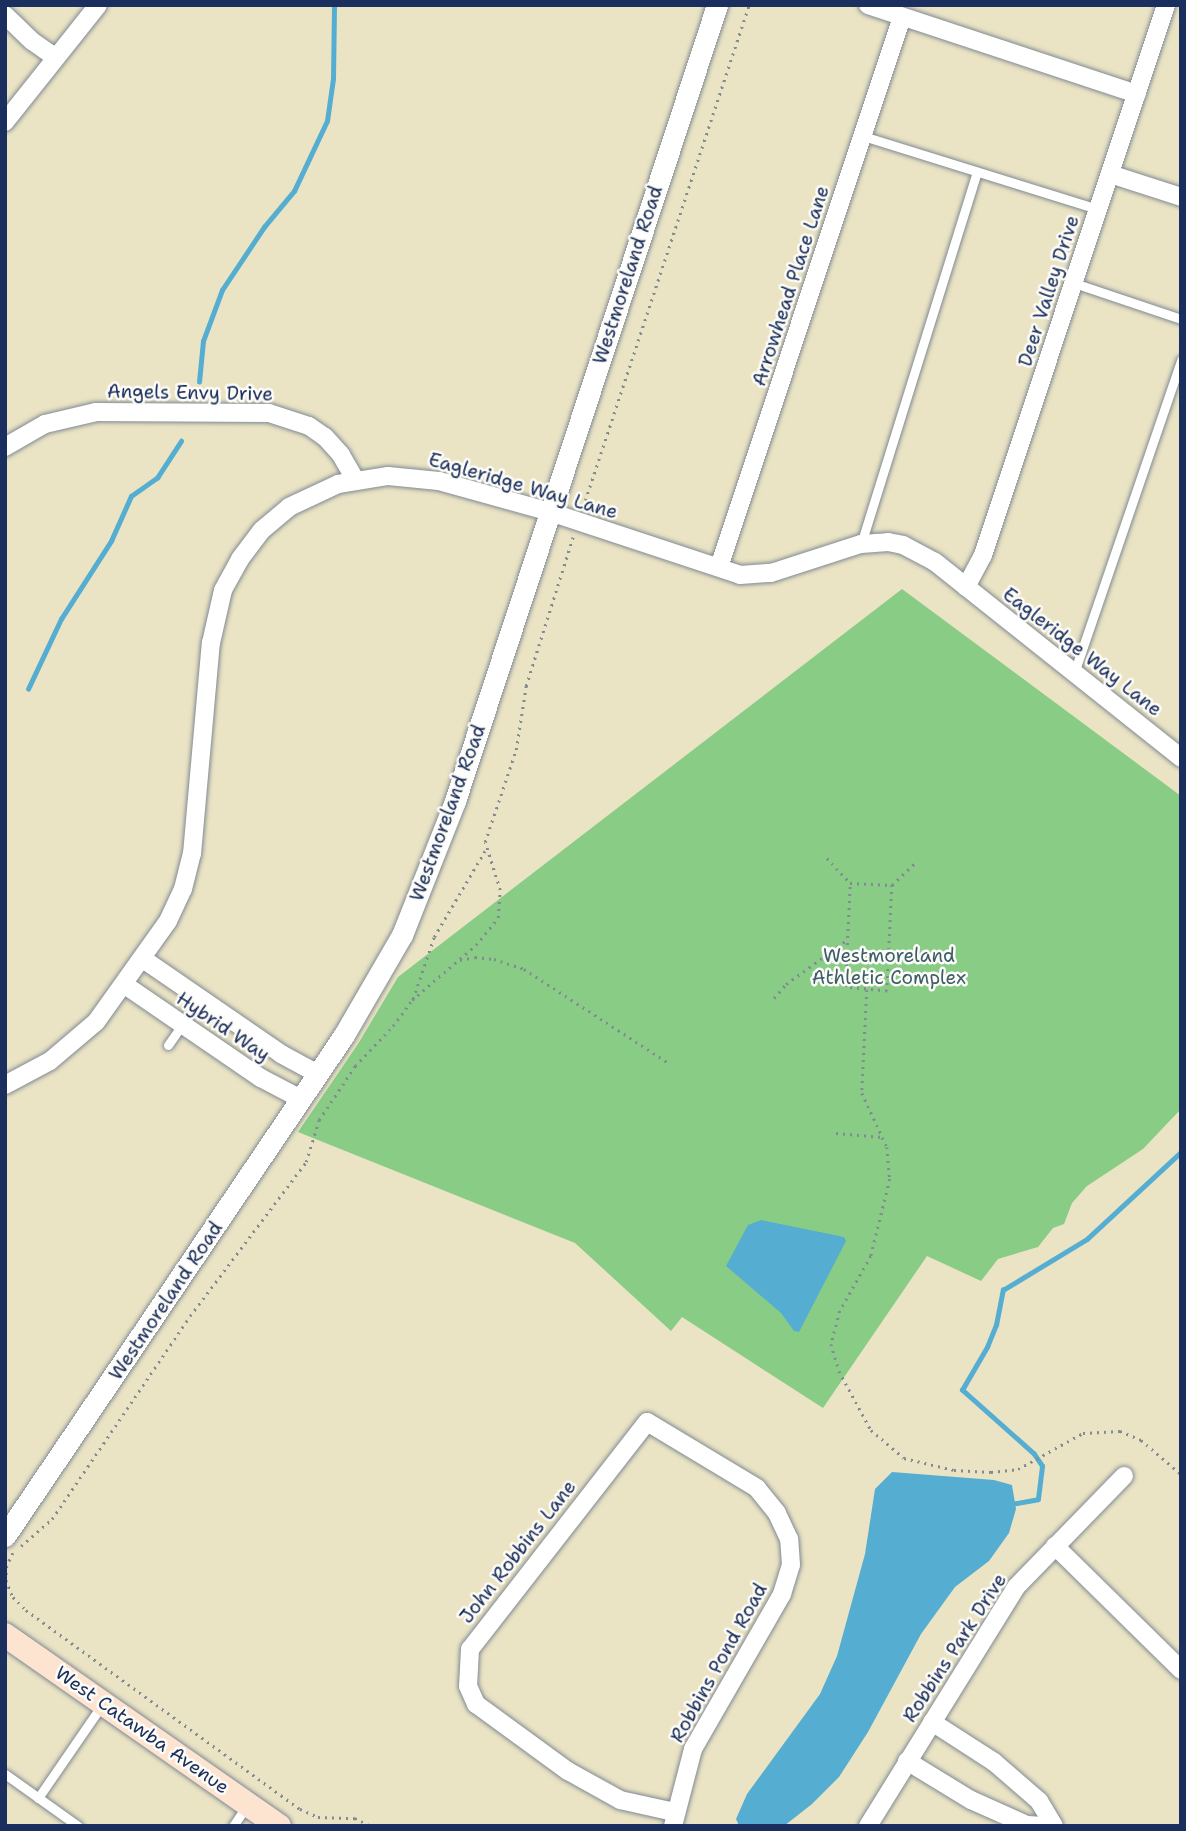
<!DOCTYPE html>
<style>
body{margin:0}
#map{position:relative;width:1186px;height:1831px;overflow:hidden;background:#eae4c5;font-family:"Shantell Sans",sans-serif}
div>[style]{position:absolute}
.green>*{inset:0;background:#88cc85}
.water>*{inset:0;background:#55aed2}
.stream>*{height:4.5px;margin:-2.25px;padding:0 2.25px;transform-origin:2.25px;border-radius:2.25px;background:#55aed2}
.path>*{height:2.5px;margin-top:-1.25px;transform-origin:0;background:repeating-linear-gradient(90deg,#828a92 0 2px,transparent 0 7px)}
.roads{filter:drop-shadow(0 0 2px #828a92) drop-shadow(0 0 2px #828a92)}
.service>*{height:9px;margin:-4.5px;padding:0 4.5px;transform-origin:4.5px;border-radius:4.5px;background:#fff}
.minor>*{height:18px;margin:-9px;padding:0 9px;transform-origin:9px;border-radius:9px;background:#fff}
.tertiary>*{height:21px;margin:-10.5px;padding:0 10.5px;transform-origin:10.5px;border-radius:10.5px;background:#fff}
.secondary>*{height:24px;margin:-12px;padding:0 12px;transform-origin:12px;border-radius:12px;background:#fde4d1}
span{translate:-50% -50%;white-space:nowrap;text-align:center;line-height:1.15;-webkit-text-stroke:5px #fdfcf7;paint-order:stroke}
.street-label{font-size:19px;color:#1b2f5e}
.park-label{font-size:19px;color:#3c5e6a}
.frame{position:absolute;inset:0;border:7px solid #1b2f5e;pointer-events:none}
</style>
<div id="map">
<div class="green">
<i style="clip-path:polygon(902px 589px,1181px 796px,1181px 1109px,1143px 1149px,1087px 1186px,1072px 1203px,1064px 1224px,1053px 1228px,1038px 1247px,998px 1259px,981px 1281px,927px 1256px,823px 1408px,682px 1317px,671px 1331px,575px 1243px,298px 1132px,358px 1044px,398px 977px)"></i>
</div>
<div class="water">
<i style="clip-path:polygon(761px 1220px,844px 1237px,846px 1241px,799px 1332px,794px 1331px,781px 1313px,726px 1266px,748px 1225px)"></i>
<i style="clip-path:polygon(892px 1472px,994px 1480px,1012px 1485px,1016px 1509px,1009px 1533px,989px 1561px,955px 1587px,921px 1634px,868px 1732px,839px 1777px,812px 1804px,784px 1826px,739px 1826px,736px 1819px,747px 1794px,820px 1694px,837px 1656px,865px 1554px,875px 1489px)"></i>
</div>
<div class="stream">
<i style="left:199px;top:382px;width:41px;rotate:-84.4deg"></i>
<i style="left:203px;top:341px;width:54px;rotate:-69.6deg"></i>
<i style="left:222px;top:290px;width:76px;rotate:-56.3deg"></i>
<i style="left:264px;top:227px;width:47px;rotate:-50.2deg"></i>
<i style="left:294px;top:191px;width:77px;rotate:-64.8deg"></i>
<i style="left:327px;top:121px;width:42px;rotate:-81.9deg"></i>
<i style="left:333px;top:79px;width:74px;rotate:-89.2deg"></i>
<i style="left:28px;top:689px;width:77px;rotate:-64.8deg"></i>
<i style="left:61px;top:619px;width:93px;rotate:-57.3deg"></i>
<i style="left:111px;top:541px;width:49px;rotate:-66deg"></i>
<i style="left:131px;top:496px;width:32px;rotate:-35deg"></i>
<i style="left:157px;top:478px;width:44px;rotate:-57deg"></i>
<i style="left:1011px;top:1504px;width:27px;rotate:-10deg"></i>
<i style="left:1038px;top:1499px;width:33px;rotate:-83deg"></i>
<i style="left:1042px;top:1466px;width:14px;rotate:-124deg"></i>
<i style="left:1034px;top:1454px;width:96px;rotate:-138.4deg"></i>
<i style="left:962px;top:1390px;width:50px;rotate:-59.8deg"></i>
<i style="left:987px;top:1347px;width:24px;rotate:-68deg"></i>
<i style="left:996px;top:1325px;width:36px;rotate:-79deg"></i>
<i style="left:1003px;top:1290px;width:98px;rotate:-31.3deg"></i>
<i style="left:1087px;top:1239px;width:128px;rotate:-42.8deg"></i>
</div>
<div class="path">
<i style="left:583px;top:507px;width:529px;rotate:-71.7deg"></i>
<i style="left:827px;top:858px;width:34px;rotate:47deg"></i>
<i style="left:850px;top:883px;width:42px;rotate:2.7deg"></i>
<i style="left:892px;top:885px;width:106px;rotate:92.7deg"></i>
<i style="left:887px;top:991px;width:42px;rotate:-174.6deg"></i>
<i style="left:845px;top:987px;width:104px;rotate:-87.2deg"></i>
<i style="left:892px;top:885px;width:35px;rotate:-44deg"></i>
<i style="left:846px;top:955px;width:42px;rotate:1.4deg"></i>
<i style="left:460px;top:960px;width:15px;rotate:-11deg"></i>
<i style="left:475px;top:957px;width:19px;rotate:6deg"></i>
<i style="left:494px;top:959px;width:32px;rotate:18deg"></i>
<i style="left:524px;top:969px;width:173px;rotate:33deg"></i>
<i style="left:867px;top:990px;width:103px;rotate:92.8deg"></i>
<i style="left:862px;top:1093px;width:60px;rotate:65.2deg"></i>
<i style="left:887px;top:1147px;width:32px;rotate:85deg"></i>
<i style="left:890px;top:1179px;width:79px;rotate:103.9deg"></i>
<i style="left:871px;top:1256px;width:63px;rotate:119.4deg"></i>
<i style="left:840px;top:1311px;width:34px;rotate:105deg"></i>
<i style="left:831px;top:1344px;width:28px;rotate:73deg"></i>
<i style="left:839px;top:1371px;width:67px;rotate:61.5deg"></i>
<i style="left:871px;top:1430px;width:43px;rotate:40.3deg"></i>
<i style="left:904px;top:1458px;width:51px;rotate:13.5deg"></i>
<i style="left:954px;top:1470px;width:37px;rotate:3deg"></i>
<i style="left:991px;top:1472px;width:27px;rotate:-6deg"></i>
<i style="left:1018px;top:1469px;width:74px;rotate:-29deg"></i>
<i style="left:1083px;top:1433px;width:37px;rotate:-3deg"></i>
<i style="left:1120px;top:1431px;width:23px;rotate:23deg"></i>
<i style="left:1141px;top:1440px;width:52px;rotate:40.4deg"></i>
<i style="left:774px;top:998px;width:18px;rotate:-49deg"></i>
<i style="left:786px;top:984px;width:75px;rotate:-35.8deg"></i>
<i style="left:413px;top:999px;width:65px;rotate:-71.3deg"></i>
<i style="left:434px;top:937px;width:102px;rotate:-59.4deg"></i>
<i style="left:836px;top:1133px;width:47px;rotate:4.9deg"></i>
<i style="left:21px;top:1546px;width:41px;rotate:-41.1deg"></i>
<i style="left:52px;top:1519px;width:245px;rotate:-55.8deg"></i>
<i style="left:190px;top:1316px;width:193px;rotate:-53deg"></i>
<i style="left:306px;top:1162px;width:44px;rotate:-72.8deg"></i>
<i style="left:319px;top:1120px;width:65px;rotate:-56.3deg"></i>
<i style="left:355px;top:1066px;width:55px;rotate:-46.5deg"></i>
<i style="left:393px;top:1026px;width:32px;rotate:-54deg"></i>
<i style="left:412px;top:1000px;width:84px;rotate:-40.7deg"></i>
<i style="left:476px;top:945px;width:35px;rotate:-51deg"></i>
<i style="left:498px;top:918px;width:28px;rotate:-86deg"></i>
<i style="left:500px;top:890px;width:50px;rotate:-107.4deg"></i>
<i style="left:485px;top:842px;width:97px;rotate:-71.4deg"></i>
<i style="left:516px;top:750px;width:65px;rotate:-81.1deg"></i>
<i style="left:526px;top:686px;width:156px;rotate:-72.5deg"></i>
<i style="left:13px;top:1553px;width:14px;rotate:115deg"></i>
<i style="left:7px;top:1566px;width:14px;rotate:94deg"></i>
<i style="left:6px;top:1580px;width:18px;rotate:68deg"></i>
<i style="left:13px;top:1597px;width:18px;rotate:45deg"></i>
<i style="left:26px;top:1610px;width:339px;rotate:36deg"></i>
<i style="left:300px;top:1809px;width:20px;rotate:24deg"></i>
<i style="left:318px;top:1817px;width:37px;rotate:2deg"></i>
<i style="left:355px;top:1818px;width:18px;rotate:27deg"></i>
</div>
<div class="roads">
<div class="service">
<i style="left:863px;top:136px;width:246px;rotate:17.3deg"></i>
<i style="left:1074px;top:283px;width:113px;rotate:18.6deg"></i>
<i style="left:861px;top:544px;width:390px;rotate:-72.7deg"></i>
<i style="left:1074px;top:673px;width:331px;rotate:-71.1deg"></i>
<i style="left:168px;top:1045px;width:56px;rotate:-55.2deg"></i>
<i style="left:5px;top:1774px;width:90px;rotate:35.5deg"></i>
<i style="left:38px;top:1798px;width:113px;rotate:-55.5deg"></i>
<i style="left:233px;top:1826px;width:23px;rotate:-56deg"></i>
</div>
<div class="minor">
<i style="left:868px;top:5px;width:283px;rotate:18.3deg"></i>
<i style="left:5px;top:15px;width:37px;rotate:44deg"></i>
<i style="left:32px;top:41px;width:28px;rotate:35deg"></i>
<i style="left:5px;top:122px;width:149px;rotate:-51.5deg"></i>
<i style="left:1110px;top:174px;width:75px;rotate:17.9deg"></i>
<i style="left:5px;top:447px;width:46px;rotate:-29.9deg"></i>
<i style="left:45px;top:424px;width:52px;rotate:-13.2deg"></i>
<i style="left:96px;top:412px;width:173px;rotate:0.3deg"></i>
<i style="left:269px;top:413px;width:42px;rotate:18deg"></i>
<i style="left:309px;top:426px;width:19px;rotate:35deg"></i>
<i style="left:325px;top:437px;width:24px;rotate:48deg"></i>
<i style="left:341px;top:455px;width:28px;rotate:60deg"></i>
<i style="left:719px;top:567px;width:580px;rotate:-71.6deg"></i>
<i style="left:966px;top:587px;width:36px;rotate:-62deg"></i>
<i style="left:983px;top:555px;width:580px;rotate:-71.6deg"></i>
<i style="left:143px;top:959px;width:168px;rotate:34.5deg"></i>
<i style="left:281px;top:1054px;width:42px;rotate:28.4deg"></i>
<i style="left:125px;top:985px;width:165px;rotate:34.4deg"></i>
<i style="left:261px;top:1078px;width:45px;rotate:27.7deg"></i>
<i style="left:5px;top:1085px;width:51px;rotate:-28.1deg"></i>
<i style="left:50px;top:1061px;width:60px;rotate:-40.3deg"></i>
<i style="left:96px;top:1022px;width:124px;rotate:-54.5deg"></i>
<i style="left:168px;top:921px;width:35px;rotate:-65deg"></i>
<i style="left:183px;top:889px;width:36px;rotate:-76deg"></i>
<i style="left:192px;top:854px;width:212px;rotate:-84.9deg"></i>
<i style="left:211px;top:643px;width:54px;rotate:-77.2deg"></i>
<i style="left:223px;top:590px;width:35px;rotate:-61deg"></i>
<i style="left:240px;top:559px;width:36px;rotate:-53deg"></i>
<i style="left:262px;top:530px;width:35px;rotate:-40deg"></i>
<i style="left:289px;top:507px;width:54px;rotate:-25.1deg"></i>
<i style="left:338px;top:484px;width:51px;rotate:-9.1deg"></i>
<i style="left:388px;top:476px;width:51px;rotate:5.6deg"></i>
<i style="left:439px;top:481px;width:115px;rotate:15.6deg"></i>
<i style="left:550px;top:512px;width:200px;rotate:18.3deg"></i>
<i style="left:740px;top:575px;width:31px;rotate:-4deg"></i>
<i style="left:771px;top:573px;width:95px;rotate:-17.9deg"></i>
<i style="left:861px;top:544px;width:27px;rotate:-4deg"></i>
<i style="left:888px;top:542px;width:15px;rotate:11deg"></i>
<i style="left:903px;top:545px;width:36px;rotate:28deg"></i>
<i style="left:935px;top:562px;width:315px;rotate:38.5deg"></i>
<i style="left:1055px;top:1546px;width:177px;rotate:44.5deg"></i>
<i style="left:932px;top:1722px;width:74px;rotate:32.8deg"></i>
<i style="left:994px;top:1762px;width:60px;rotate:40.9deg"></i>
<i style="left:1039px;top:1801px;width:29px;rotate:59deg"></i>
<i style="left:907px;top:1761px;width:75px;rotate:31.4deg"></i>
<i style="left:971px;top:1800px;width:61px;rotate:24.1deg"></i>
<i style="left:1027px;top:1825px;width:17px;rotate:3deg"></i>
<i style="left:673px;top:1826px;width:80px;rotate:-75.4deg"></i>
<i style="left:693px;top:1749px;width:179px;rotate:-60.1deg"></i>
<i style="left:782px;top:1594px;width:30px;rotate:-73deg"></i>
<i style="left:791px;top:1565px;width:26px;rotate:-94deg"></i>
<i style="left:789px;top:1539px;width:29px;rotate:-115deg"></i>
<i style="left:777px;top:1513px;width:32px;rotate:-129deg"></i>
<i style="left:757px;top:1488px;width:128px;rotate:-149deg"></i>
<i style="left:647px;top:1422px;width:288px;rotate:127.9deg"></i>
<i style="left:470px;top:1649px;width:37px;rotate:93deg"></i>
<i style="left:468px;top:1686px;width:20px;rotate:66deg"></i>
<i style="left:476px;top:1704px;width:114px;rotate:36.1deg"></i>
<i style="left:568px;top:1771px;width:60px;rotate:29.1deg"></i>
<i style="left:620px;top:1800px;width:55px;rotate:12.5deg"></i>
<i style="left:868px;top:1826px;width:281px;rotate:-58.2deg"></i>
<i style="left:1016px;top:1587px;width:155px;rotate:-45.8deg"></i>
</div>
<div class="tertiary">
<i style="left:5px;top:1536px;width:605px;rotate:-55.92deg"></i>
<i style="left:344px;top:1035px;width:116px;rotate:-59.9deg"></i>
<i style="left:402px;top:935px;width:144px;rotate:-68.4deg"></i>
<i style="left:455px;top:801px;width:838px;rotate:-71.78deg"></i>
</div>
<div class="secondary">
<i style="left:5px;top:1635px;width:334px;rotate:34.9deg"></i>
</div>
</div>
<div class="street-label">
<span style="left:628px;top:275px;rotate:-72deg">Westmoreland Road</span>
<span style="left:791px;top:286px;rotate:-72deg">Arrowhead Place Lane</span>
<span style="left:1049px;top:291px;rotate:-72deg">Deer Valley Drive</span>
<span style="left:190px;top:393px;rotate:1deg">Angels Envy Drive</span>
<span style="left:523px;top:486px;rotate:16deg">Eagleridge Way Lane</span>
<span style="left:1082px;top:652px;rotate:38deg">Eagleridge Way Lane</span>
<span style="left:448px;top:813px;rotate:-70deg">Westmoreland Road</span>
<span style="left:223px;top:1027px;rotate:34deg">Hybrid Way</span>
<span style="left:166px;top:1301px;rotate:-56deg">Westmoreland Road</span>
<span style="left:518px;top:1552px;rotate:-52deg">John Robbins Lane</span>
<span style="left:955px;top:1648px;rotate:-57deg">Robbins Park Drive</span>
<span style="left:719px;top:1663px;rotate:-61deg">Robbins Pond Road</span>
<span style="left:142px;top:1730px;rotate:35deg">West Catawba Avenue</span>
</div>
<div class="park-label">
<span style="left:889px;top:967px">Westmoreland<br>Athletic Complex</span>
</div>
<div class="frame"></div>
</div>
